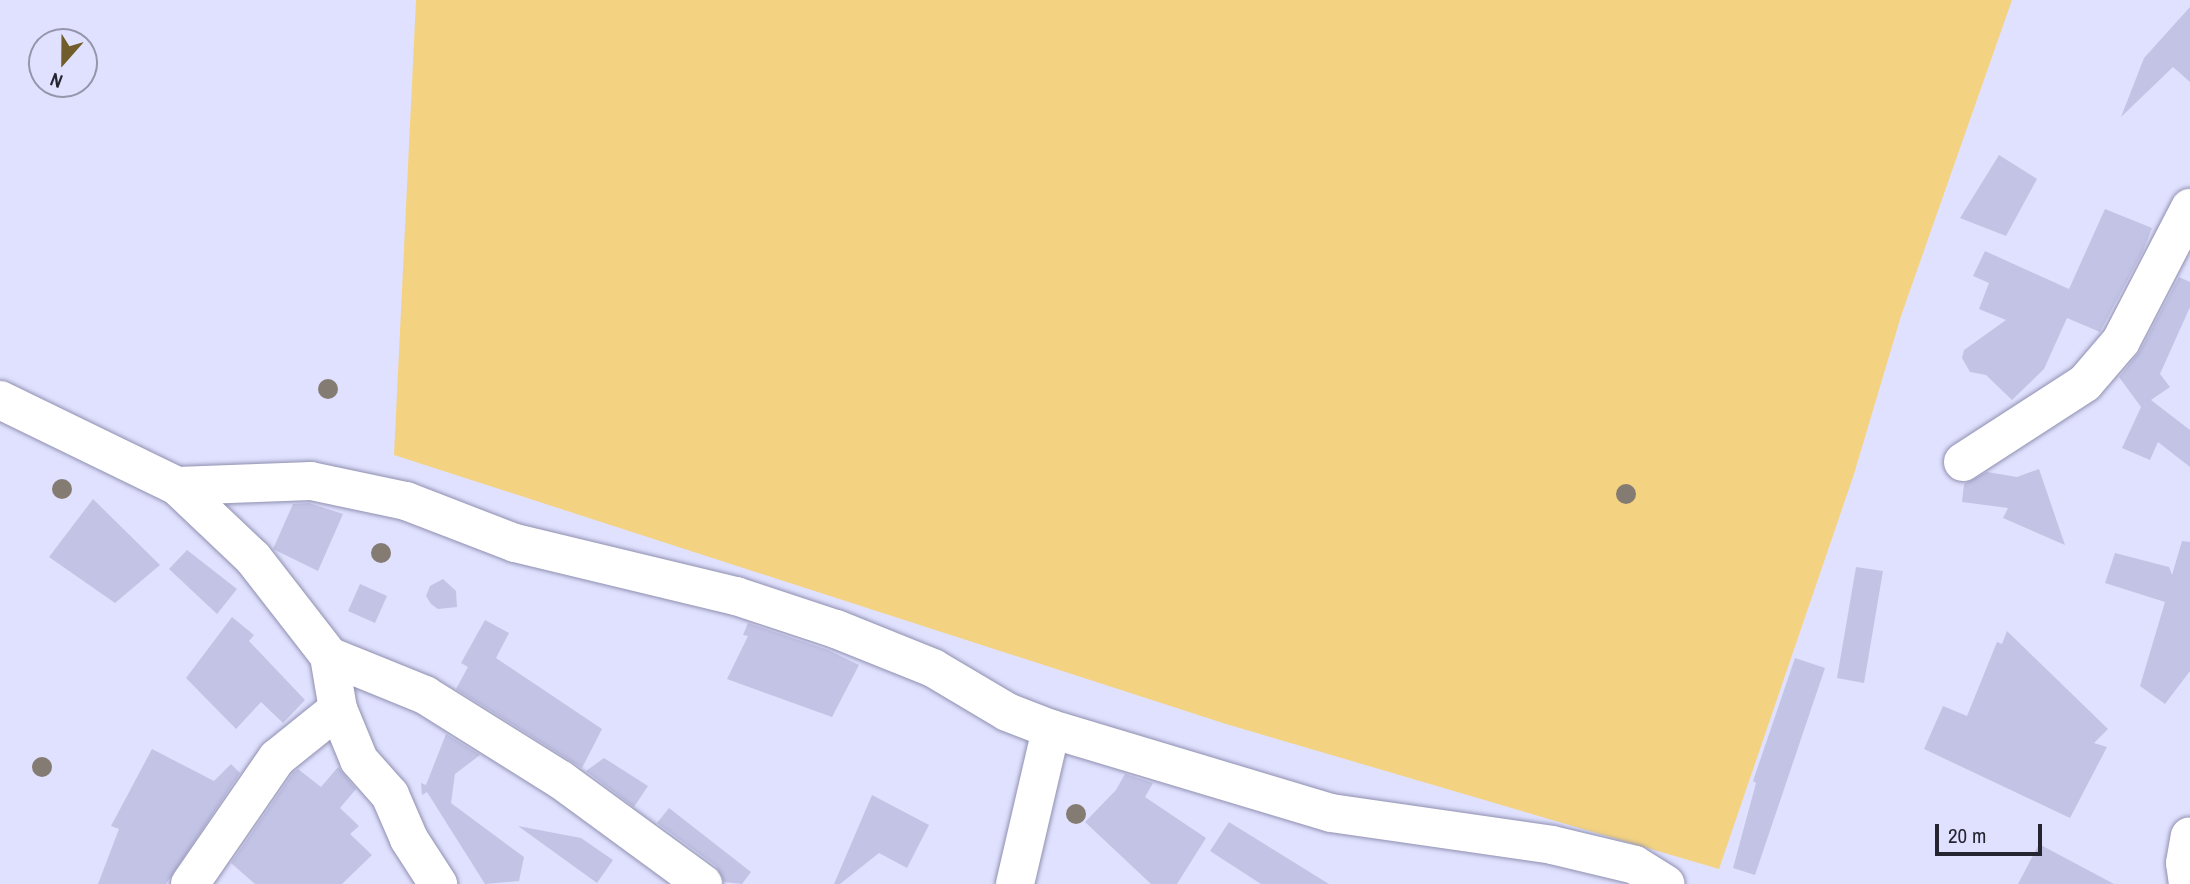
<!DOCTYPE html>
<style>
body{margin:0}
#map{position:relative;width:2190px;height:884px;overflow:hidden;background:#e0e1fe;font-family:"Archivo Narrow",sans-serif}
div>[style]{position:absolute}
.green>*{inset:0;background:#f3d382}
.building>*{inset:0;background:#c3c3e6}
.roads{filter:drop-shadow(0 0 2px #8f8fb0) drop-shadow(0 0 2px #8f8fb0)}
.minor>*{height:38px;margin:-19px;padding:0 19px;transform-origin:19px;border-radius:19px;background:#fff}
.trees>*{width:20px;height:20px;margin:-10px;border-radius:50%;background:#847c72}
span{translate:-50% -50%;white-space:nowrap;text-align:center;line-height:1.15;-webkit-text-stroke:5px #e0e1fe;paint-order:stroke}
.north{position:absolute;left:28px;top:28px;width:70px;height:70px;box-sizing:border-box;background:#e0e1fe;border:2px solid #9596ac;border-radius:50%;rotate:201deg;font-size:19px;font-weight:700;line-height:28px;text-align:center;color:#252532}
.north::after{content:'';display:block;margin:auto;width:24px;height:32px;background:#715d2c;clip-path:polygon(50% 0,100% 100%,50% 72%,0 100%)}
.scale{position:absolute;left:1935px;top:824px;width:107px;height:32px;box-sizing:border-box;border:4px solid #252532;border-top:0;padding-left:9px;font-size:21px;line-height:24px;white-space:nowrap;color:#252532;-webkit-text-stroke:5px #e0e1fe;paint-order:stroke}
</style>
<div id="map">
<div class="green">
<i style="clip-path:polygon(416px 0,2012px 0,1901px 316px,1854px 474px,1719px 869px,1226px 724px,394px 455px)"></i>
</div>
<div class="building">
<i style="clip-path:polygon(2190px 7px,2190px 82px,2173px 67px,2121px 117px,2144px 58px)"></i>
<i style="clip-path:polygon(1999px 155px,2037px 179px,2006px 236px,1960px 218px)"></i>
<i style="clip-path:polygon(2105px 209px,2152px 228px,2143px 251px,2100px 332px,2067px 318px,2044px 369px,2012px 400px,1986px 375px,1970px 372px,1962px 358px,1964px 350px,2006px 320px,1979px 309px,1989px 283px,1973px 276px,1985px 251px,2069px 289px)"></i>
<i style="clip-path:polygon(2179px 277px,2190px 282px,2190px 307px,2160px 374px,2170px 387px,2151px 400px,2190px 430px,2190px 467px,2158px 442px,2150px 460px,2122px 448px,2141px 407px,2119px 377px,2140px 351px)"></i>
<i style="clip-path:polygon(2039px 469px,2065px 545px,2003px 518px,2008px 508px,1962px 502px,1964px 484px,1987px 472px,2017px 477px)"></i>
<i style="clip-path:polygon(93px 499px,160px 565px,115px 603px,49px 557px)"></i>
<i style="clip-path:polygon(309px 503px,343px 514px,318px 571px,273px 549px,293px 504px)"></i>
<i style="clip-path:polygon(2182px 541px,2190px 542px,2190px 671px,2165px 704px,2140px 686px,2165px 602px,2105px 583px,2115px 553px,2169px 567px,2172px 575px)"></i>
<i style="clip-path:polygon(187px 550px,237px 589px,217px 614px,169px 569px)"></i>
<i style="clip-path:polygon(1856px 567px,1883px 571px,1864px 683px,1837px 678px)"></i>
<i style="clip-path:polygon(443px 579px,456px 591px,457px 607px,438px 609px,431px 604px,426px 596px,430px 586px)"></i>
<i style="clip-path:polygon(360px 584px,387px 596px,375px 623px,348px 611px)"></i>
<i style="clip-path:polygon(232px 617px,254px 635px,249px 641px,305px 700px,283px 723px,261px 702px,236px 729px,186px 678px)"></i>
<i style="clip-path:polygon(485px 620px,509px 633px,496px 658px,602px 729px,582px 768px,456px 689px,468px 667px,461px 663px)"></i>
<i style="clip-path:polygon(748px 623px,828px 650px,859px 665px,832px 717px,727px 679px,748px 636px,743px 635px)"></i>
<i style="clip-path:polygon(2007px 631px,2108px 729px,2094px 743px,2107px 747px,2070px 818px,1924px 749px,1943px 706px,1967px 716px,1997px 642px,2002px 644px)"></i>
<i style="clip-path:polygon(1795px 658px,1825px 668px,1755px 875px,1733px 868px,1756px 783px,1753px 781px)"></i>
<i style="clip-path:polygon(446px 734px,480px 755px,455px 774px,451px 803px,524px 857px,519px 881px,485px 884px,427px 792px,422px 795px,421px 783px,426px 785px)"></i>
<i style="clip-path:polygon(152px 749px,214px 781px,231px 764px,240px 773px,166px 884px,98px 884px,119px 829px,111px 826px)"></i>
<i style="clip-path:polygon(604px 758px,648px 786px,634px 807px,586px 771px)"></i>
<i style="clip-path:polygon(338px 767px,356px 789px,340px 808px,359px 826px,350px 834px,372px 855px,342px 884px,255px 884px,231px 863px,293px 773px,298px 769px,321px 787px)"></i>
<i style="clip-path:polygon(1125px 774px,1153px 783px,1145px 797px,1206px 838px,1177px 884px,1151px 884px,1085px 822px,1116px 790px)"></i>
<i style="clip-path:polygon(872px 795px,929px 825px,907px 868px,879px 853px,840px 884px,834px 884px)"></i>
<i style="clip-path:polygon(669px 808px,751px 872px,742px 884px,724px 882px,716px 866px,657px 823px)"></i>
<i style="clip-path:polygon(1229px 822px,1266px 845px,1329px 884px,1261px 884px,1210px 851px)"></i>
<i style="clip-path:polygon(518px 826px,581px 838px,613px 860px,597px 883px)"></i>
<i style="clip-path:polygon(2039px 844px,2114px 884px,2018px 884px)"></i>
</div>
<div class="roads">
<div class="minor">
<i style="left:0;top:400px;width:197px;rotate:25.9deg"></i>
<i style="left:177px;top:486px;width:105px;rotate:43.5deg"></i>
<i style="left:253px;top:558px;width:124px;rotate:52.2deg"></i>
<i style="left:329px;top:656px;width:104px;rotate:22.1deg"></i>
<i style="left:425px;top:695px;width:160px;rotate:32deg"></i>
<i style="left:561px;top:780px;width:176px;rotate:36.2deg"></i>
<i style="left:1963px;top:462px;width:145px;rotate:-32.9deg"></i>
<i style="left:2085px;top:383px;width:55px;rotate:-49.4deg"></i>
<i style="left:2121px;top:341px;width:150px;rotate:-62.6deg"></i>
<i style="left:177px;top:486px;width:134px;rotate:-2.1deg"></i>
<i style="left:311px;top:481px;width:97px;rotate:11.9deg"></i>
<i style="left:406px;top:501px;width:117px;rotate:21.1deg"></i>
<i style="left:515px;top:543px;width:227px;rotate:13.5deg"></i>
<i style="left:736px;top:596px;width:105px;rotate:18.3deg"></i>
<i style="left:836px;top:629px;width:105px;rotate:21.9deg"></i>
<i style="left:933px;top:668px;width:86px;rotate:30.7deg"></i>
<i style="left:1007px;top:712px;width:47px;rotate:21.1deg"></i>
<i style="left:1051px;top:729px;width:292px;rotate:16.7deg"></i>
<i style="left:1331px;top:813px;width:223px;rotate:8.2deg"></i>
<i style="left:1552px;top:845px;width:85px;rotate:13.5deg"></i>
<i style="left:1635px;top:865px;width:36px;rotate:32deg"></i>
<i style="left:329px;top:656px;width:54px;rotate:80.4deg"></i>
<i style="left:338px;top:709px;width:55px;rotate:67.6deg"></i>
<i style="left:359px;top:760px;width:47px;rotate:48.5deg"></i>
<i style="left:390px;top:795px;width:48px;rotate:66.6deg"></i>
<i style="left:409px;top:839px;width:54px;rotate:57.2deg"></i>
<i style="left:190px;top:884px;width:153px;rotate:-55.4deg"></i>
<i style="left:277px;top:758px;width:78px;rotate:-38.8deg"></i>
<i style="left:1015px;top:884px;width:159px;rotate:-76.9deg"></i>
<i style="left:2188px;top:884px;width:21px;rotate:-98deg"></i>
<i style="left:2185px;top:863px;width:27px;rotate:-80deg"></i>
</div>
</div>
<div class="trees">
<i style="left:328px;top:389px"></i>
<i style="left:62px;top:489px"></i>
<i style="left:1626px;top:494px"></i>
<i style="left:381px;top:553px"></i>
<i style="left:42px;top:767px"></i>
<i style="left:1076px;top:814px"></i>
</div>
<div class="north">N</div>
<div class="scale">20 m</div>
</div>
